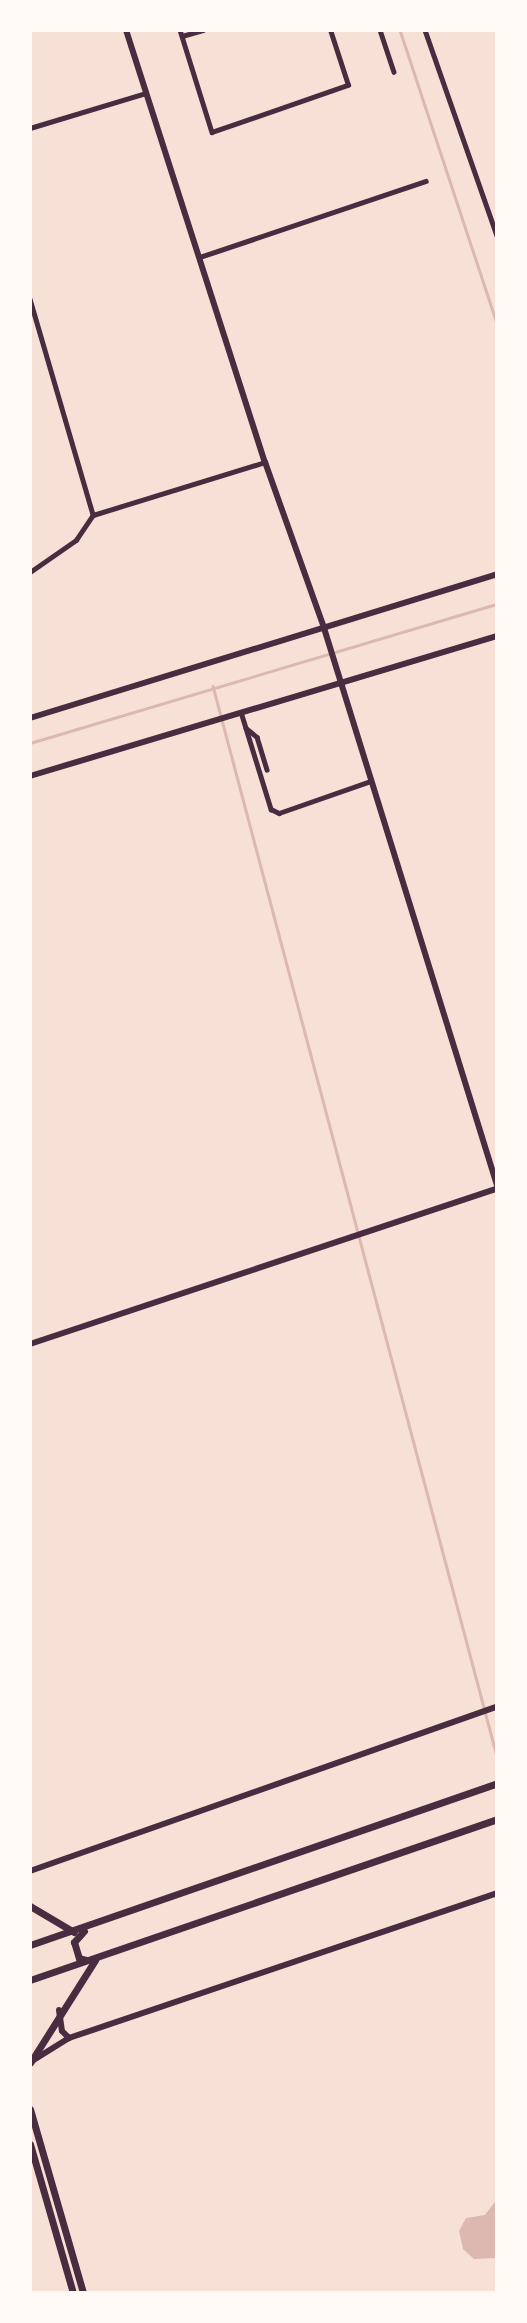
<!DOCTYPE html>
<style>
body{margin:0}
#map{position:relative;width:527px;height:2323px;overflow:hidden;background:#f7e1d7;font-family:"Asap Condensed",sans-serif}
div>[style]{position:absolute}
.water>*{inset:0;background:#dcb8b0}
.stream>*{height:2.5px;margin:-1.25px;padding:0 1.25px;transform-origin:1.25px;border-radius:1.25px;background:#dcb8b0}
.minor>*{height:4.5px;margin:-2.25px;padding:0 2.25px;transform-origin:2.25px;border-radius:2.25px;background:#4a2c40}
.tertiary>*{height:6px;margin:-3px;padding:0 3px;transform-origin:3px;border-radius:3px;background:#4a2c40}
.secondary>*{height:7px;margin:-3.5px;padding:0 3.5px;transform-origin:3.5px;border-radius:3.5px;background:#4a2c40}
.primary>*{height:7px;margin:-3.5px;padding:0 3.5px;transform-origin:3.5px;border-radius:3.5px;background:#4a2c40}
span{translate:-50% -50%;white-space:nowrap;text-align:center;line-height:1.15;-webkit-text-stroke:6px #fffaf5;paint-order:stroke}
.frame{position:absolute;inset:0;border:32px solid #fffaf5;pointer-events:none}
</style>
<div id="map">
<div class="water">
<i style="clip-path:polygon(497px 2199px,497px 2258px,474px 2259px,463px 2249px,459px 2231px,466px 2218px,485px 2215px)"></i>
</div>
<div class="stream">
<i style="left:400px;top:30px;width:309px;rotate:71.7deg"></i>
<i style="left:213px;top:686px;width:1107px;rotate:75.14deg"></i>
<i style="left:30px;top:743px;width:487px;rotate:-16.6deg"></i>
</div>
<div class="minor">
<i style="left:180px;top:30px;width:107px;rotate:72.6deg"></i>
<i style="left:212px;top:132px;width:144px;rotate:-19.1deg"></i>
<i style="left:348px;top:85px;width:58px;rotate:-108.1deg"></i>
<i style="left:380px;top:30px;width:44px;rotate:71.6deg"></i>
<i style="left:425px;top:30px;width:218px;rotate:70.7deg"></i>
<i style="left:182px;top:36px;width:22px;rotate:-16deg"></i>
<i style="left:30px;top:128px;width:121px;rotate:-16.8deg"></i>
<i style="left:200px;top:257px;width:238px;rotate:-18.6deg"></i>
<i style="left:30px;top:299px;width:225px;rotate:73.7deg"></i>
<i style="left:93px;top:515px;width:180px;rotate:-17.1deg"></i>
<i style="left:30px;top:572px;width:56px;rotate:-34.8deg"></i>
<i style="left:76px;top:540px;width:30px;rotate:-56deg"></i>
<i style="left:241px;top:712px;width:102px;rotate:72.8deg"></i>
<i style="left:271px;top:809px;width:9px;rotate:27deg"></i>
<i style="left:279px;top:813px;width:97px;rotate:-19.2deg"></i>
<i style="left:246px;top:728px;width:14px;rotate:39deg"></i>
<i style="left:257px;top:737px;width:34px;rotate:73deg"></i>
</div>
<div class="tertiary">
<i style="left:126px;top:30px;width:454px;rotate:72.2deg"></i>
<i style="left:265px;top:462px;width:176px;rotate:70.4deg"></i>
<i style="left:324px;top:628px;width:583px;rotate:72.75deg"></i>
<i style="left:30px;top:718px;width:489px;rotate:-17.1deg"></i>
<i style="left:30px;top:776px;width:488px;rotate:-16.7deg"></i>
<i style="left:30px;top:1344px;width:492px;rotate:-18.4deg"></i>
<i style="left:30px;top:1871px;width:495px;rotate:-19.4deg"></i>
<i style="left:59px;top:2010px;width:21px;rotate:82deg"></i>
<i style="left:62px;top:2031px;width:10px;rotate:45deg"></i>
<i style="left:32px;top:2061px;width:44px;rotate:-31.9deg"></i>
<i style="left:69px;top:2038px;width:452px;rotate:-18.7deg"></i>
</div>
<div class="secondary">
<i style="left:30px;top:2109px;width:191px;rotate:73.9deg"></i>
<i style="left:30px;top:2144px;width:155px;rotate:73.9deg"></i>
</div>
<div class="primary">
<i style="left:30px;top:1906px;width:51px;rotate:30.6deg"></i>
<i style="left:84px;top:1931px;width:15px;rotate:132deg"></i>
<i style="left:74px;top:1942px;width:17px;rotate:73deg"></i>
<i style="left:79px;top:1958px;width:7px;rotate:16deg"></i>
<i style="left:30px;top:1945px;width:494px;rotate:-19.1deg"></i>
<i style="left:30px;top:1980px;width:494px;rotate:-19deg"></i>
<i style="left:30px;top:2063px;width:122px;rotate:-57.7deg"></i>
</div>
<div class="frame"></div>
</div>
